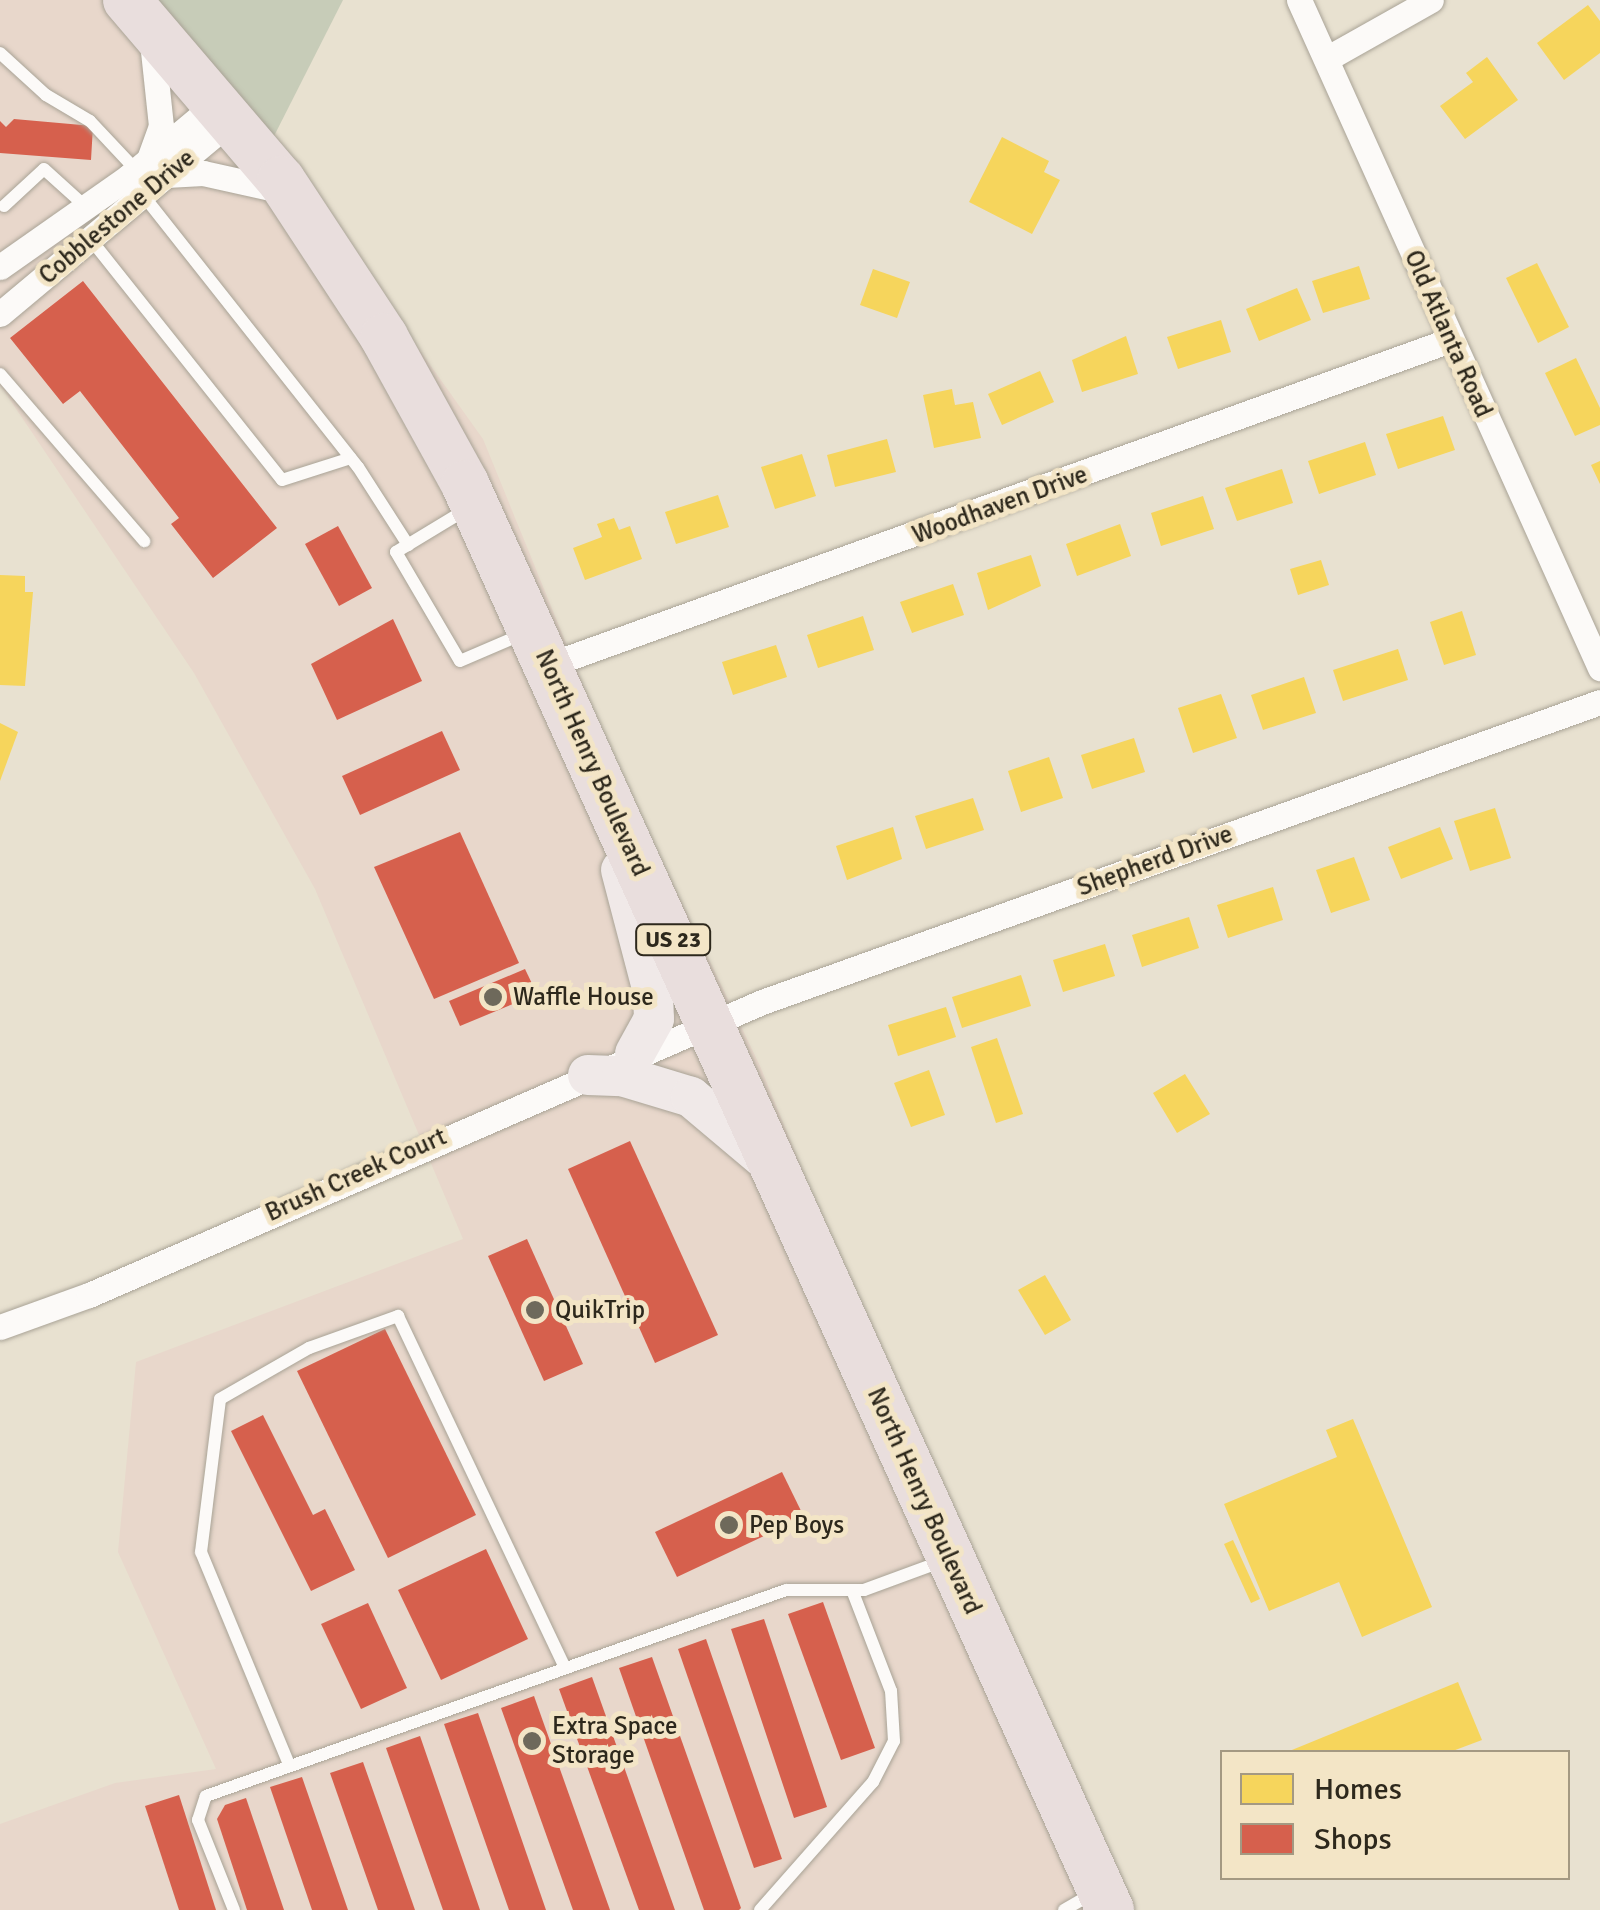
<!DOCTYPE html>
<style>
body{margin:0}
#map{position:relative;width:1600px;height:1910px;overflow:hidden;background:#e8e1d0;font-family:Signika,sans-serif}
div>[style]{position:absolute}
.commercial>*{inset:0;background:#e8d7cb}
.green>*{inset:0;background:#c7ccb8}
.homes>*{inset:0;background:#f6d55c}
.shops>*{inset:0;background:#d6604d}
.roads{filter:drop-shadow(0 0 2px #a9a396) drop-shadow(0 0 2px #a9a396)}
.lane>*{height:12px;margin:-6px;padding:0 6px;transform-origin:6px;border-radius:6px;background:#fcfaf8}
.street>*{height:25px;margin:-12.5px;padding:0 12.5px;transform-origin:12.5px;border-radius:12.5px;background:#fcfaf8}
.primary>*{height:40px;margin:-20px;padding:0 20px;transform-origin:20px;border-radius:20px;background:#f0e9e8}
.highway>*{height:48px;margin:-24px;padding:0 24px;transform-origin:24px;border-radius:24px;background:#e9dedd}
.dots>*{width:28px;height:28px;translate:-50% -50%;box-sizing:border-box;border:5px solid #f3e5c6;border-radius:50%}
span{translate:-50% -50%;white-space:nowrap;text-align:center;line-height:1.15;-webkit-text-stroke:10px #f3e5c6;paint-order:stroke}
.shield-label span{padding:2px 8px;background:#f3e5c6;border:2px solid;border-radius:8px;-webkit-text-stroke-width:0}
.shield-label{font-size:22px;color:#2d281c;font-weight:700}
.street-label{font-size:25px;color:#2d281c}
.poi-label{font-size:25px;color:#2d281c}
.left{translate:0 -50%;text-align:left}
.legend{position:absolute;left:1220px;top:1750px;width:350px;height:130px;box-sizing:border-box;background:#f3e5c6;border:2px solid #a49982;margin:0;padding:12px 18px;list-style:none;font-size:30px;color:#2d281c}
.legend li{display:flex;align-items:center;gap:20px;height:50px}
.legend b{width:50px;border:2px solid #a49982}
</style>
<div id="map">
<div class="commercial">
<i style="clip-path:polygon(0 0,147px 0,240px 99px,483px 439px,614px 761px,760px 1066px,1104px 1910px,0 1910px,0 1824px,115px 1783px,216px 1769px,118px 1552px,136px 1362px,463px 1239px,315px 889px,194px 673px,0 385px)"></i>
</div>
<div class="green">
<i style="clip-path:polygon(147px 0,343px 0,271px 142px)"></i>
</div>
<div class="homes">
<i style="clip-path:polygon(1588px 5px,1600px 21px,1600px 53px,1564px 80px,1537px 43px)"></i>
<i style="clip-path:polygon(1487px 57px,1518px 100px,1465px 139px,1440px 106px,1473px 82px,1466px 73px)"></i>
<i style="clip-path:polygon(1002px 137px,1049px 161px,1044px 172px,1060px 180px,1032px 234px,969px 202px)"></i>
<i style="clip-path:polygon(1537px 263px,1569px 327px,1538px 343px,1506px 278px)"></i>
<i style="clip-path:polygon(1359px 266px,1370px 299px,1323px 313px,1312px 281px)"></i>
<i style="clip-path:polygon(873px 269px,910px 282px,897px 318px,860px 305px)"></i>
<i style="clip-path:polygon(1297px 288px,1311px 320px,1259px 341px,1246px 309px)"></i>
<i style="clip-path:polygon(1221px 320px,1231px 352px,1178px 369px,1167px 337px)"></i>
<i style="clip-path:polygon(1126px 336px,1138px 374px,1082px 392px,1072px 360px)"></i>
<i style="clip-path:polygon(1576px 358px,1600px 408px,1600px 425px,1575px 436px,1545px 373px)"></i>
<i style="clip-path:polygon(1040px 371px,1054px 402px,1002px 425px,988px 394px)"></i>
<i style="clip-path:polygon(952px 389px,955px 405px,973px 402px,981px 438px,934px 448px,923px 395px)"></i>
<i style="clip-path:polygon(1443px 416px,1455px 450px,1398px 469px,1386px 434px)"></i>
<i style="clip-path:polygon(887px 439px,896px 472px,835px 487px,827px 455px)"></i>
<i style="clip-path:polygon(1365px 442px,1376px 475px,1319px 494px,1308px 461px)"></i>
<i style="clip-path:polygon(802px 454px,816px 496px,775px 509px,761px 467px)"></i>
<i style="clip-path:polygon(1600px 461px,1600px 484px,1591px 465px)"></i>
<i style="clip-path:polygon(1282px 469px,1293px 503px,1237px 521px,1225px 488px)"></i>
<i style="clip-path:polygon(718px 495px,729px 527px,676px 544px,665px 512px)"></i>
<i style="clip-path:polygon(1203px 496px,1214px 529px,1161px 546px,1151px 513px)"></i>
<i style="clip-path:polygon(614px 518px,619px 530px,630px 526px,642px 559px,585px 580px,573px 548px,602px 537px,597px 524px)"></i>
<i style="clip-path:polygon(1120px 524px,1131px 556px,1077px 576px,1066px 544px)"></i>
<i style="clip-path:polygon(1031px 555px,1041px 586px,988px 610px,977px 573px)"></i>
<i style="clip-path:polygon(1321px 560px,1329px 585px,1298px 595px,1290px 569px)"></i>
<i style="clip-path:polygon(0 575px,25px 576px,25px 592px,33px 592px,25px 686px,0 685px)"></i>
<i style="clip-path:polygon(953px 584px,964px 615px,912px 633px,900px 602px)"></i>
<i style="clip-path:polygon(1462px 611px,1476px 655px,1444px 665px,1430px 622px)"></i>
<i style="clip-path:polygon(863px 616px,874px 650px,818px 668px,807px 635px)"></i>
<i style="clip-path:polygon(776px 645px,787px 677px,733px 695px,722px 662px)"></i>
<i style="clip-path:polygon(1398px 649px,1408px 680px,1343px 701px,1333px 670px)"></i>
<i style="clip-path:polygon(1304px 677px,1316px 713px,1263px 730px,1251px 695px)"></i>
<i style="clip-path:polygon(1221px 694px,1237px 738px,1193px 753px,1178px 708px)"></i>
<i style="clip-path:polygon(0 723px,18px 732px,0 781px)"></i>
<i style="clip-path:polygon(1134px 738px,1145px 772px,1092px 789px,1081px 755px)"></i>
<i style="clip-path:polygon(1049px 757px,1063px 798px,1021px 812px,1008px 771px)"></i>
<i style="clip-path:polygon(973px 798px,984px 830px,926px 849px,915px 816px)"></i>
<i style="clip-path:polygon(1495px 808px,1511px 858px,1470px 871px,1454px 821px)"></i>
<i style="clip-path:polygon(893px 827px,902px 859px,847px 880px,836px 846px)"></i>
<i style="clip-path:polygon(1440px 827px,1453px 859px,1401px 879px,1388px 847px)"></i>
<i style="clip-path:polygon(1354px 857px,1370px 900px,1331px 913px,1316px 870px)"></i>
<i style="clip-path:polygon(1273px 887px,1283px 920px,1228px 938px,1217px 905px)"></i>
<i style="clip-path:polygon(1189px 917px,1199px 948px,1142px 967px,1132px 935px)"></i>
<i style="clip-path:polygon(1105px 944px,1115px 976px,1063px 992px,1053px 960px)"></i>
<i style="clip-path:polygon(1021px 975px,1031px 1006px,962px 1028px,952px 997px)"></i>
<i style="clip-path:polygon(946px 1007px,956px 1037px,898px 1056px,888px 1025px)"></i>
<i style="clip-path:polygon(997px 1038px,1023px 1114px,996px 1123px,971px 1047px)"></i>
<i style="clip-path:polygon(929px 1070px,945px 1115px,911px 1127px,894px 1083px)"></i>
<i style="clip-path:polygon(1185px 1074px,1210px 1114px,1177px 1133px,1153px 1093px)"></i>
<i style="clip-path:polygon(1045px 1275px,1071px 1320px,1045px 1335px,1018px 1290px)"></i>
<i style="clip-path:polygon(1353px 1419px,1432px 1607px,1362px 1637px,1339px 1582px,1269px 1611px,1224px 1504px,1337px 1457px,1326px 1430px)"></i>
<i style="clip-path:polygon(1233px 1540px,1260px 1599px,1251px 1603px,1224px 1544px)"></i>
<i style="clip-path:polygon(1458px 1682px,1482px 1740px,1450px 1752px,1287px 1752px)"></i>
</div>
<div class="shops">
<i style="clip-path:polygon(14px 119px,93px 126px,91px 160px,0 153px,0 121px,6px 127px)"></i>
<i style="clip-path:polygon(83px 281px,277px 528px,213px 578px,171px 524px,179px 518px,80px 391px,63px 404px,10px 338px)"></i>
<i style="clip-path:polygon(338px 526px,372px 588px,339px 606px,305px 544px)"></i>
<i style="clip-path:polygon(393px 619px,422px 681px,337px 720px,311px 664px)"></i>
<i style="clip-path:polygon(442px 731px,460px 770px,360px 815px,342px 776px)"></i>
<i style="clip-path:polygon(460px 832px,519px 963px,434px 999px,374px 867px)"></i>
<i style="clip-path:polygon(525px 969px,537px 994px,460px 1026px,449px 1001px)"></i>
<i style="clip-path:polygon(630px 1141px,718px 1335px,655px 1363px,568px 1169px)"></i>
<i style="clip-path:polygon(527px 1239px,583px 1364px,544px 1381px,488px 1256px)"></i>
<i style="clip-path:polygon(385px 1329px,476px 1515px,388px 1558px,297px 1371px)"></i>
<i style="clip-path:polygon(263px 1415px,313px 1515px,325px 1509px,355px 1570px,311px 1591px,231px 1431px)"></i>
<i style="clip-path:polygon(782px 1472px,804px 1517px,677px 1577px,655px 1532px)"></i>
<i style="clip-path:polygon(486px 1549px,528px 1639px,441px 1680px,398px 1590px)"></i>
<i style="clip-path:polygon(823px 1602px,875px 1748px,841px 1760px,788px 1614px)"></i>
<i style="clip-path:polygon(368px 1603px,407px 1688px,361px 1709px,321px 1624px)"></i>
<i style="clip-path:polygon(764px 1619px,827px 1807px,794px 1818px,731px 1629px)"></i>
<i style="clip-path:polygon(706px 1639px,782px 1859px,754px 1868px,678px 1649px)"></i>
<i style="clip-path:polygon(652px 1657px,741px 1908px,739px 1910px,704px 1910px,619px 1668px)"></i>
<i style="clip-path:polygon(592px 1677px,675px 1910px,639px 1910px,559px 1689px)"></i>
<i style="clip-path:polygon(534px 1696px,610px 1910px,573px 1910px,501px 1708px)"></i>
<i style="clip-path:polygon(478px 1713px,546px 1910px,509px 1910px,444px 1724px)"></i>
<i style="clip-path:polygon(420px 1736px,480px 1910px,443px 1910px,386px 1748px)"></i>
<i style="clip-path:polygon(363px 1762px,415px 1910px,378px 1910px,330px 1773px)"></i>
<i style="clip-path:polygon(302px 1777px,348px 1910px,312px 1910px,270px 1787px)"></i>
<i style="clip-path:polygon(179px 1795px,216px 1910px,179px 1910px,145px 1806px)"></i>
<i style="clip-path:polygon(246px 1798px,284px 1910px,247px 1910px,217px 1819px,225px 1805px)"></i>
</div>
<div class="roads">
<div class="lane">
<i style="left:0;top:53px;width:62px;rotate:42.4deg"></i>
<i style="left:46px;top:95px;width:51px;rotate:30.6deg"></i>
<i style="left:90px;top:121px;width:67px;rotate:46.8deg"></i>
<i style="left:143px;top:195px;width:347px;rotate:51.7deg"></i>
<i style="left:358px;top:467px;width:93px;rotate:57.3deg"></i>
<i style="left:4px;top:206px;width:54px;rotate:-42.8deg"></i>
<i style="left:44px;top:169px;width:55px;rotate:42.1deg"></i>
<i style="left:92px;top:241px;width:305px;rotate:51.5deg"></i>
<i style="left:282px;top:480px;width:72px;rotate:-17.7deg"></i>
<i style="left:0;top:374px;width:221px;rotate:49.2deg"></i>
<i style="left:467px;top:509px;width:83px;rotate:148.8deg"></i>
<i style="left:396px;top:552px;width:126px;rotate:59.6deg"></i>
<i style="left:460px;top:661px;width:71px;rotate:-23.3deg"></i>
<i style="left:288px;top:1762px;width:227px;rotate:-112.5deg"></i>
<i style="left:201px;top:1552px;width:154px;rotate:-82.9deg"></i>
<i style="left:220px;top:1399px;width:103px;rotate:-29.8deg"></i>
<i style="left:309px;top:1348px;width:95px;rotate:-19.8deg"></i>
<i style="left:398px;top:1316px;width:387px;rotate:64.6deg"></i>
<i style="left:234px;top:1910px;width:97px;rotate:-111.8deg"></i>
<i style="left:198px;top:1820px;width:25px;rotate:-72deg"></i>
<i style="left:206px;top:1796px;width:615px;rotate:-19.55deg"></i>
<i style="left:786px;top:1590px;width:78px"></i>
<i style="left:864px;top:1590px;width:84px;rotate:-20.2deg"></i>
<i style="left:760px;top:1910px;width:171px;rotate:-48.6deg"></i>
<i style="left:873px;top:1782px;width:46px;rotate:-62.9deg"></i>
<i style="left:894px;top:1741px;width:50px;rotate:-93.4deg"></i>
<i style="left:891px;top:1691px;width:108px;rotate:-111.1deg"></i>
<i style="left:1064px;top:1910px;width:34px;rotate:-30deg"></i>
</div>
<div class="street">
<i style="left:1299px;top:0;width:733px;rotate:65.74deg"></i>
<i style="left:1328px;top:58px;width:118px;rotate:-29.4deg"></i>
<i style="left:149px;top:159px;width:35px;rotate:-70deg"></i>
<i style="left:161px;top:126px;width:84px;rotate:-96.1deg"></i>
<i style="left:166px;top:175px;width:37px;rotate:-3deg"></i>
<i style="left:203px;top:173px;width:83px;rotate:12.5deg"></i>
<i style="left:0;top:267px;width:156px;rotate:-35.1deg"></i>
<i style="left:128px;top:177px;width:119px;rotate:-39.9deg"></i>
<i style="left:0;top:314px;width:304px;rotate:-39.9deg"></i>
<i style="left:549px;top:665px;width:958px;rotate:-19.83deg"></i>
<i style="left:0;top:1327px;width:95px;rotate:-19.8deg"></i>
<i style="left:89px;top:1295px;width:734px;rotate:-23.53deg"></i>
<i style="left:762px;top:1002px;width:890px;rotate:-19.7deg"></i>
</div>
<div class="primary">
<i style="left:621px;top:870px;width:126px;rotate:75.3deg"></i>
<i style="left:653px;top:992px;width:27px;rotate:88deg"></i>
<i style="left:654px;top:1019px;width:39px;rotate:119deg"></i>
<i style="left:588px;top:1075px;width:34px;rotate:2deg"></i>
<i style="left:622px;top:1076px;width:72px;rotate:16.9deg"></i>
<i style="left:691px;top:1097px;width:99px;rotate:40.1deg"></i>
</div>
<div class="highway">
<i style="left:127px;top:0;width:237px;rotate:49.5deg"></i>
<i style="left:281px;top:180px;width:188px;rotate:56.7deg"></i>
<i style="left:384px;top:337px;width:168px;rotate:61.1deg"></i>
<i style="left:465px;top:484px;width:1565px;rotate:65.66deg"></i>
</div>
</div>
<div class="dots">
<i style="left:493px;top:997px;background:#6e695b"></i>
<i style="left:535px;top:1310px;background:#6e695b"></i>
<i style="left:729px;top:1525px;background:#6e695b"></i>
<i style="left:532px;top:1741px;background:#6e695b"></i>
</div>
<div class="shield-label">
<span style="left:673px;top:940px">US 23</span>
</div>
<div class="street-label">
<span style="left:117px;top:217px;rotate:-40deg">Cobblestone Drive</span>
<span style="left:1448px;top:334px;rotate:66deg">Old Atlanta Road</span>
<span style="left:1000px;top:505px;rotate:-20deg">Woodhaven Drive</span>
<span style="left:592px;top:763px;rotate:66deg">North Henry Boulevard</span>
<span style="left:1155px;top:861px;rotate:-20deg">Shepherd Drive</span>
<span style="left:356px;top:1175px;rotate:-24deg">Brush Creek Court</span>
<span style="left:924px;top:1501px;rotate:66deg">North Henry Boulevard</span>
</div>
<div class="poi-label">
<span class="left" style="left:513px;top:997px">Waffle House</span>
<span class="left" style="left:555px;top:1310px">QuikTrip</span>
<span class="left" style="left:749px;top:1525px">Pep Boys</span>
<span class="left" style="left:552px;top:1741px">Extra Space<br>Storage</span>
</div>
<ul class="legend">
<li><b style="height:28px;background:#f6d55c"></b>Homes</li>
<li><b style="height:28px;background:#d6604d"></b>Shops</li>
</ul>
</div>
